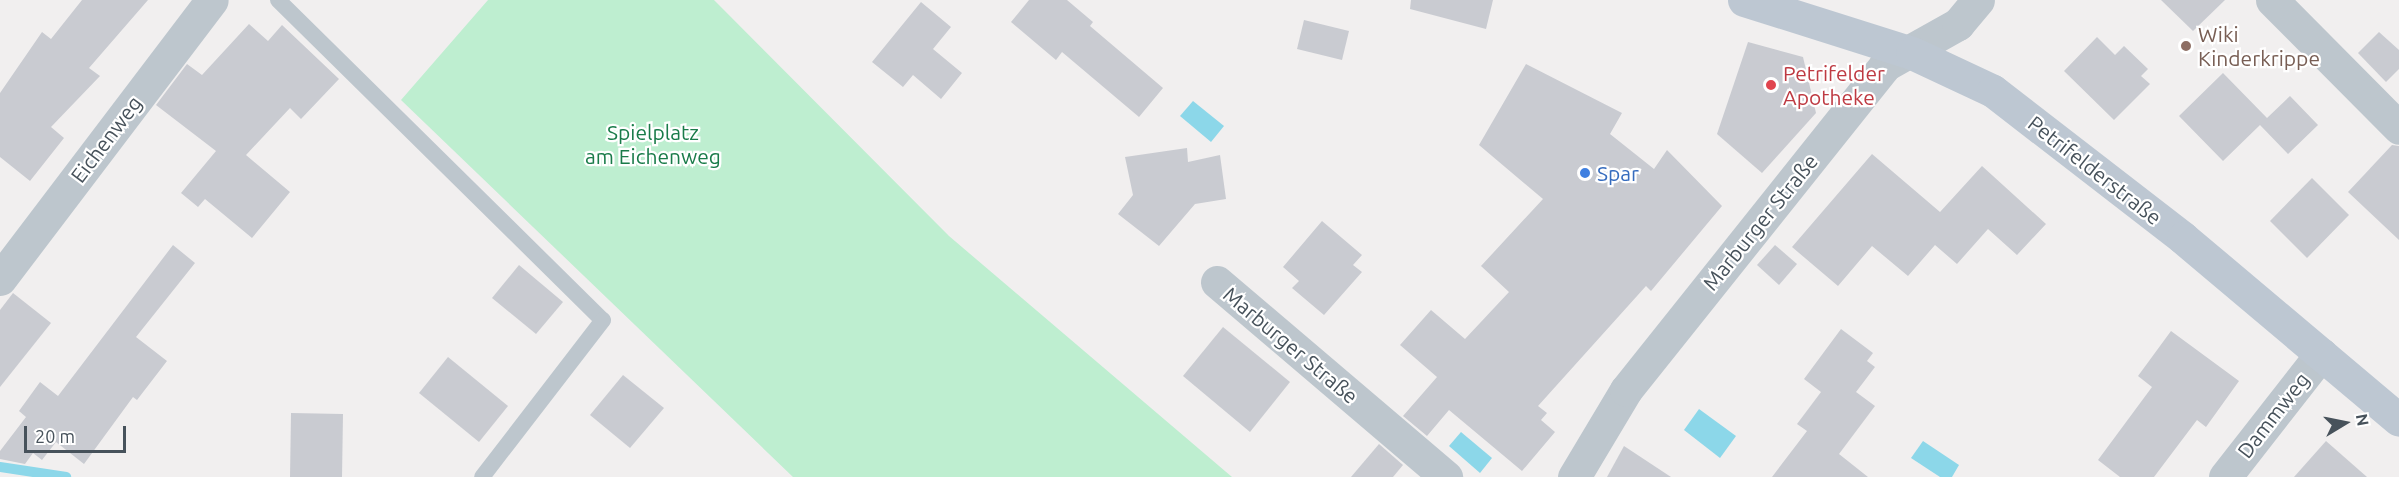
<!DOCTYPE html>
<meta charset="utf-8">
<style>
body{margin:0}
#map{position:relative;width:2399px;height:477px;overflow:hidden;background:#f1efef;font-family:Ubuntu,sans-serif}
div>[style]{position:absolute}
.green>*{inset:0;background:#beeed0}
.water>*{inset:0;background:#8cd7e9}
.stream>*{height:10px;margin:-5px;padding:0 5px;transform-origin:5px;border-radius:5px;background:#8cd7e9}
.building>*{inset:0;background:#c9cbd1}
.lane>*{height:16px;margin:-8px;padding:0 8px;transform-origin:8px;border-radius:8px;background:#bdc6cd}
.street>*{height:33px;margin:-16.5px;padding:0 16.5px;transform-origin:16.5px;border-radius:16.5px;background:#bdc6cd}
.secondary>*{height:33px;margin:-16.5px;padding:0 16.5px;transform-origin:16.5px;border-radius:16.5px;background:#bdc7d2}
.dots>*{width:16px;height:16px;translate:-50% -50%;box-sizing:border-box;border:3px solid #fff;border-radius:50%}
span{translate:-50% -50%;white-space:nowrap;text-align:center;line-height:1.15;-webkit-text-stroke:4.5px #fff;paint-order:stroke}
.education-label{font-size:21px;color:#785e54}
.left{translate:0 -50%;text-align:left}
.health-label{font-size:21px;color:#be3a42}
.park-label{font-size:21px;color:#197b49}
.street-label{font-size:21px;color:#47525b}
.shop-label{font-size:21px;color:#366cbe}
.north{position:absolute;left:2315px;top:393px;width:60px;height:60px;-webkit-text-stroke:4px #fff;paint-order:stroke;rotate:80deg;font-size:16px;font-weight:700;line-height:24px;text-align:center;color:#47525b}
.north::after{content:'';display:block;margin:auto;width:21px;height:27px;background:#47525b;clip-path:polygon(50% 0,100% 100%,50% 72%,0 100%)}
.scale{position:absolute;left:24px;top:426px;width:102px;height:27px;box-sizing:border-box;border:3px solid #47525b;border-top:0;padding-left:8px;font-size:18px;line-height:21px;white-space:nowrap;color:#47525b;-webkit-text-stroke:4px #fff;paint-order:stroke}
</style>
<div id="map">
<div class="green">
<i style="clip-path:polygon(488px 0,714px 0,949px 236px,1232px 477px,793px 477px,401px 100px)"></i>
</div>
<div class="water">
<i style="clip-path:polygon(1193px 101px,1224px 126px,1211px 142px,1180px 116px)"></i>
<i style="clip-path:polygon(1699px 409px,1736px 436px,1720px 458px,1684px 430px)"></i>
<i style="clip-path:polygon(1461px 432px,1492px 458px,1480px 473px,1449px 446px)"></i>
<i style="clip-path:polygon(1923px 441px,1959px 465px,1952px 477px,1940px 477px,1911px 458px)"></i>
</div>
<div class="stream">
<i style="left:0;top:467px;width:67px;rotate:8.6deg"></i>
</div>
<div class="building">
<i style="clip-path:polygon(82px 0,148px 0,89px 68px,100px 76px,51px 127px,64px 138px,30px 181px,0 157px,0 93px,42px 32px,51px 39px)"></i>
<i style="clip-path:polygon(1029px 0,1067px 0,1093px 22px,1090px 26px,1163px 88px,1139px 117px,1062px 52px,1056px 60px,1011px 22px)"></i>
<i style="clip-path:polygon(1411px 0,1493px 0,1486px 29px,1410px 9px)"></i>
<i style="clip-path:polygon(2161px 0,2225px 0,2193px 31px)"></i>
<i style="clip-path:polygon(921px 2px,951px 27px,933px 49px,962px 73px,941px 99px,913px 75px,903px 87px,872px 62px)"></i>
<i style="clip-path:polygon(1304px 20px,1349px 31px,1342px 60px,1297px 49px)"></i>
<i style="clip-path:polygon(249px 24px,268px 41px,282px 25px,339px 79px,301px 119px,290px 108px,246px 155px,290px 192px,252px 238px,205px 199px,198px 207px,181px 193px,216px 151px,156px 105px,187px 64px,202px 75px)"></i>
<i style="clip-path:polygon(2379px 32px,2399px 50px,2399px 69px,2386px 82px,2358px 53px)"></i>
<i style="clip-path:polygon(2097px 37px,2115px 55px,2124px 46px,2148px 69px,2141px 76px,2150px 84px,2114px 120px,2064px 71px)"></i>
<i style="clip-path:polygon(1748px 42px,1803px 57px,1816px 113px,1762px 173px,1717px 134px)"></i>
<i style="clip-path:polygon(1526px 64px,1622px 113px,1610px 134px,1654px 169px,1667px 150px,1722px 206px,1651px 291px,1646px 286px,1538px 406px,1547px 413px,1541px 420px,1555px 432px,1522px 471px,1449px 410px,1427px 436px,1403px 416px,1437px 377px,1400px 345px,1431px 310px,1465px 339px,1509px 292px,1481px 266px,1543px 199px,1479px 145px)"></i>
<i style="clip-path:polygon(2223px 73px,2267px 118px,2290px 96px,2318px 125px,2288px 154px,2260px 125px,2223px 161px,2179px 116px)"></i>
<i style="clip-path:polygon(2392px 145px,2399px 146px,2399px 240px,2348px 192px)"></i>
<i style="clip-path:polygon(1187px 148px,1188px 162px,1220px 155px,1226px 199px,1195px 204px,1159px 246px,1118px 214px,1133px 195px,1125px 157px)"></i>
<i style="clip-path:polygon(1872px 154px,1940px 212px,1982px 166px,2046px 224px,2017px 255px,1988px 229px,1957px 264px,1935px 245px,1908px 276px,1872px 246px,1838px 286px,1792px 247px)"></i>
<i style="clip-path:polygon(2312px 178px,2349px 215px,2307px 258px,2270px 221px)"></i>
<i style="clip-path:polygon(1322px 221px,1362px 255px,1353px 265px,1362px 272px,1324px 315px,1292px 288px,1299px 281px,1283px 267px)"></i>
<i style="clip-path:polygon(173px 245px,195px 263px,136px 337px,167px 361px,137px 400px,133px 397px,84px 464px,56px 442px,42px 460px,33px 453px,25px 464px,0 459px,0 451px,26px 417px,19px 411px,40px 382px,58px 396px)"></i>
<i style="clip-path:polygon(1775px 245px,1797px 264px,1779px 285px,1757px 265px)"></i>
<i style="clip-path:polygon(519px 265px,563px 302px,536px 334px,492px 298px)"></i>
<i style="clip-path:polygon(13px 293px,51px 323px,0 387px,0 310px)"></i>
<i style="clip-path:polygon(1223px 327px,1290px 382px,1250px 432px,1183px 376px)"></i>
<i style="clip-path:polygon(1841px 329px,1873px 353px,1867px 361px,1875px 367px,1856px 392px,1875px 406px,1839px 454px,1868px 477px,1772px 477px,1807px 431px,1797px 424px,1821px 392px,1804px 379px)"></i>
<i style="clip-path:polygon(2171px 331px,2239px 381px,2206px 427px,2197px 420px,2154px 477px,2120px 477px,2098px 460px,2152px 387px,2138px 376px)"></i>
<i style="clip-path:polygon(448px 357px,508px 406px,479px 442px,419px 393px)"></i>
<i style="clip-path:polygon(623px 375px,664px 408px,630px 448px,590px 415px)"></i>
<i style="clip-path:polygon(291px 413px,343px 414px,342px 477px,290px 477px)"></i>
<i style="clip-path:polygon(2326px 441px,2367px 477px,2294px 477px)"></i>
<i style="clip-path:polygon(1379px 444px,1403px 465px,1393px 477px,1351px 477px)"></i>
<i style="clip-path:polygon(1624px 446px,1671px 477px,1607px 477px)"></i>
</div>
<div class="lane">
<i style="left:278px;top:0;width:456px;rotate:44.6deg"></i>
<i style="left:603px;top:320px;width:198px;rotate:127.6deg"></i>
</div>
<div class="street">
<i style="left:2272px;top:0;width:180px;rotate:45.2deg"></i>
<i style="left:0;top:279px;width:350px;rotate:-52.8deg"></i>
<i style="left:1217px;top:282px;width:301px;rotate:40.4deg"></i>
<i style="left:1574px;top:477px;width:101px;rotate:-59.1deg"></i>
<i style="left:1626px;top:390px;width:416px;rotate:-51.4deg"></i>
<i style="left:1885px;top:65px;width:84px;rotate:-29.3deg"></i>
<i style="left:1958px;top:24px;width:31px;rotate:-50deg"></i>
<i style="left:2225px;top:477px;width:156px;rotate:-52deg"></i>
</div>
<div class="secondary">
<i style="left:1744px;top:0;width:176px;rotate:17.5deg"></i>
<i style="left:1912px;top:53px;width:89px;rotate:25.1deg"></i>
<i style="left:1993px;top:91px;width:240px;rotate:37.7deg"></i>
<i style="left:2183px;top:238px;width:282px;rotate:40.1deg"></i>
</div>
<div class="dots">
<i style="left:2186px;top:46px;background:#8d6e63"></i>
<i style="left:1771px;top:85px;background:#e0444e"></i>
<i style="left:1585px;top:173px;background:#3f7fe0"></i>
</div>
<div class="education-label">
<span class="left" style="left:2198px;top:46px">Wiki<br>Kinderkrippe</span>
</div>
<div class="health-label">
<span class="left" style="left:1783px;top:85px">Petrifelder<br>Apotheke</span>
</div>
<div class="park-label">
<span style="left:653px;top:144px">Spielplatz<br>am Eichenweg</span>
</div>
<div class="street-label">
<span style="left:106px;top:139px;rotate:-53deg">Eichenweg</span>
<span style="left:2095px;top:170px;rotate:38deg">Petrifelderstraße</span>
<span style="left:1760px;top:222px;rotate:-51deg">Marburger Straße</span>
<span style="left:1291px;top:345px;rotate:40deg">Marburger Straße</span>
<span style="left:2273px;top:415px;rotate:-52deg">Dammweg</span>
</div>
<div class="shop-label">
<span class="left" style="left:1597px;top:173px">Spar</span>
</div>
<div class="north">N</div>
<div class="scale">20 m</div>
</div>
